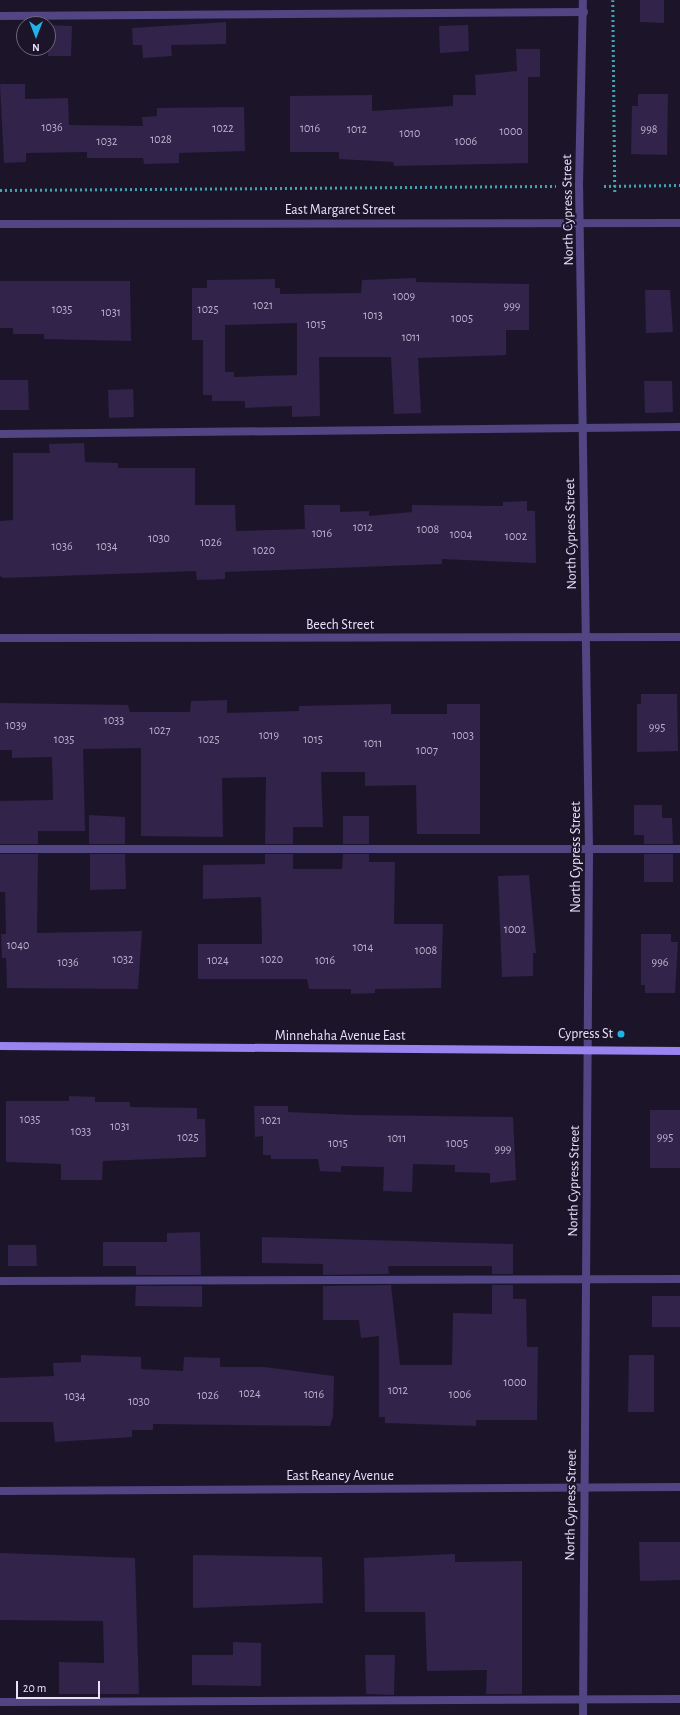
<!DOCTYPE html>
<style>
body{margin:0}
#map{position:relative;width:680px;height:1715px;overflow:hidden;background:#1c152a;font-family:"Alegreya Sans",sans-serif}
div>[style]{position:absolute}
.building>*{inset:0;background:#312349}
.path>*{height:2.5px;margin-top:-1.25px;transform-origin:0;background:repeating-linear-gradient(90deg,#40a5b1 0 2px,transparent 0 5px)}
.service>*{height:8px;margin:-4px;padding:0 4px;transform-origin:4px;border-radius:4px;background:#524584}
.minor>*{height:8px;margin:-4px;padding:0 4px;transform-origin:4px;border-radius:4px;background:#524584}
.secondary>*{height:8px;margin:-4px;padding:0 4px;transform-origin:4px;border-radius:4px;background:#9883f1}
.dots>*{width:11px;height:11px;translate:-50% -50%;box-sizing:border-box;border:2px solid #1c152a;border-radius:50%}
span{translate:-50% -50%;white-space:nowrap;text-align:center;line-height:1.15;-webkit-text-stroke:4px #1c152a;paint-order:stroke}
.number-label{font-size:12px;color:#bbb2cf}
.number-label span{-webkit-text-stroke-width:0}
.street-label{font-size:14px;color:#e9e1fc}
.poi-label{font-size:14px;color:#e9e1fc}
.right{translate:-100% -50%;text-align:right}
.north{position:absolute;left:16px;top:16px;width:40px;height:40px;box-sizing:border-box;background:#1c152a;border:1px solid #6e677e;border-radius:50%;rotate:180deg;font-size:11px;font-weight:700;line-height:16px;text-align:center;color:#e9e1fc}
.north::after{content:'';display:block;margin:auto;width:14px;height:18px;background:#23b2e6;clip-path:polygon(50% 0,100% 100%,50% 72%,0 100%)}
.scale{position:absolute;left:16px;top:1681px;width:84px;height:18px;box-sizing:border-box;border:2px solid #e9e1fc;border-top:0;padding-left:5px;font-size:12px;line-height:14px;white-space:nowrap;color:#e9e1fc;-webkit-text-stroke:3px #1c152a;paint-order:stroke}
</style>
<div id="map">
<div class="building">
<i style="clip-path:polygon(640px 0,664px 0,664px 23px,640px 22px)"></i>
<i style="clip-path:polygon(226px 22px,226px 44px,171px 45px,172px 56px,143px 58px,142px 45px,133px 45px,132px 28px)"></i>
<i style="clip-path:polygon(48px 25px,72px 26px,71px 56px,48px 56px)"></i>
<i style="clip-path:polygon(468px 25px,469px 51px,440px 53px,439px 26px)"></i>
<i style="clip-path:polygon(516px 49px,540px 49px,540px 77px,528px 77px,528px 163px,394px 166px,393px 162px,339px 159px,339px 152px,290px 152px,290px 96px,372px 95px,372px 111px,453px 106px,453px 95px,476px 95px,475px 75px,517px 71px)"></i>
<i style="clip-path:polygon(0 84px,25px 84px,25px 99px,68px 98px,69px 125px,143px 126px,142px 117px,157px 116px,157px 108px,244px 107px,245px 151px,179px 153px,179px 163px,144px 164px,143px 158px,87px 158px,87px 152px,26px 153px,26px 162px,4px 163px)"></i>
<i style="clip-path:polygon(638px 94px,668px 94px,667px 155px,631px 154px,632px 106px,638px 106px)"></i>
<i style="clip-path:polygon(evenodd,416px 278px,416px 282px,529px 284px,529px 330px,506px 330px,506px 355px,418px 358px,421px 413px,394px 414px,391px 357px,319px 357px,320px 416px,292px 417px,292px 406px,245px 408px,245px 401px,212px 401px,212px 395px,203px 395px,203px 340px,192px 340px,192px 288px,207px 288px,207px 280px,275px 279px,275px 288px,280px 288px,280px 294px,361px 293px,362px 280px,416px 278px,297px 323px,297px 375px,234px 377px,234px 372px,225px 372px,225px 325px,297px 323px)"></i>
<i style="clip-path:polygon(0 281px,130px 281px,131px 341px,44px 339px,44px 334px,13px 334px,13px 328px,0 328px)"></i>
<i style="clip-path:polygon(645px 290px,670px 290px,673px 332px,646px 333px)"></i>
<i style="clip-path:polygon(0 380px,28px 380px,29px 410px,0 410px)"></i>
<i style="clip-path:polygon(644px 381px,672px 381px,673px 412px,645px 413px)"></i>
<i style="clip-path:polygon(133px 389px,134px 417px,109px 418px,108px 390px)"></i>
<i style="clip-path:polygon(84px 443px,85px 462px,118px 463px,118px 468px,195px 468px,195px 505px,235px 505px,236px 531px,305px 529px,304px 505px,340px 505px,340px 512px,369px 511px,369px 516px,412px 512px,412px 505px,503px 506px,503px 502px,527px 501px,527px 511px,535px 511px,536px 563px,442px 559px,442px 564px,225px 572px,225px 579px,197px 580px,196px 571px,3px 578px,0 576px,0 521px,13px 520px,13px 453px,50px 453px,49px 444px)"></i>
<i style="clip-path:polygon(641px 694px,677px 694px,678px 751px,637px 752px,637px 704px,641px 704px)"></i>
<i style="clip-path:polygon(227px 700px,227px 713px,299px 711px,299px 706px,391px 704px,391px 714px,447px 714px,447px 704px,480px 704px,480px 834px,417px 834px,416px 785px,365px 786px,365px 772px,321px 772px,323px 827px,293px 827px,293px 844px,265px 844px,266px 777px,222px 778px,223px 837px,141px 836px,141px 748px,83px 749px,85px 831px,38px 831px,38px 844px,0 844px,0 801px,53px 800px,52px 757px,12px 758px,12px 750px,0 750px,0 703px,128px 705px,130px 712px,190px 712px,191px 701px)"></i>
<i style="clip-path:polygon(634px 805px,662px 805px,662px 818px,672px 818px,673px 844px,644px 844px,644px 835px,634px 835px)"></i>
<i style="clip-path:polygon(89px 815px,125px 817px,125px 844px,89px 844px)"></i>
<i style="clip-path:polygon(343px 816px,369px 816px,369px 844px,343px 844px)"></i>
<i style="clip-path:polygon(0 854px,38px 854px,37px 933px,142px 931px,138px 989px,7px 988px,6px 958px,2px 958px,1px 934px,6px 934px,5px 892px,0 892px)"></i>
<i style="clip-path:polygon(90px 854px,125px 854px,126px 889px,90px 890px)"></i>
<i style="clip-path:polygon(265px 854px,293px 854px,293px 869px,342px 869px,343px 854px,369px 854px,369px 862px,395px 862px,394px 924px,443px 924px,441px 988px,375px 989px,375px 993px,351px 994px,351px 989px,309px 989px,307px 979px,198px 979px,198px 944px,262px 944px,261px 897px,203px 899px,203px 865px,265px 864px)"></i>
<i style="clip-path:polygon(644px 854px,673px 854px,673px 882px,644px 882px)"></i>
<i style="clip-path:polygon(529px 875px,536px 953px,533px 953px,533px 976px,502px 977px,498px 876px)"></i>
<i style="clip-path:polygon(641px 934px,671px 934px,671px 942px,678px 942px,675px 993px,645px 993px,645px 985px,641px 985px)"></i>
<i style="clip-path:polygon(69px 1096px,95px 1097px,95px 1102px,130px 1102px,130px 1107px,197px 1108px,197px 1119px,205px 1119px,206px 1157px,103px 1161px,102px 1180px,61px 1180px,61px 1164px,6px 1162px,6px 1101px,69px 1101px)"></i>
<i style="clip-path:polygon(254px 1106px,288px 1106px,288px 1112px,354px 1115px,513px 1117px,516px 1180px,490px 1183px,490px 1173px,455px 1172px,455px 1165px,413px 1164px,412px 1192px,383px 1191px,384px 1167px,341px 1166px,341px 1172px,320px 1171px,318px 1159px,271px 1159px,271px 1155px,263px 1155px,263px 1136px,255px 1137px)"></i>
<i style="clip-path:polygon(650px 1110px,680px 1110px,680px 1168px,650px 1168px)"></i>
<i style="clip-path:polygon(200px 1232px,201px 1275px,136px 1275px,136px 1266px,103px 1266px,103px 1242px,167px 1242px,167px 1233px)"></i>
<i style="clip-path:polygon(262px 1237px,513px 1244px,513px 1274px,492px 1274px,492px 1266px,388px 1266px,389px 1274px,323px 1275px,323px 1264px,262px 1263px)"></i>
<i style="clip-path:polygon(8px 1245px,36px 1245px,37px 1266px,8px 1266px)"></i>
<i style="clip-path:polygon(391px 1285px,400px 1365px,452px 1365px,453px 1313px,492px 1314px,492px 1285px,513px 1285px,513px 1299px,526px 1299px,527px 1347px,538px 1347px,537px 1420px,476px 1420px,476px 1426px,385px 1423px,385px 1417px,379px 1417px,379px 1336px,361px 1338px,359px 1320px,323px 1320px,323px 1286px)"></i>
<i style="clip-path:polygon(136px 1286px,202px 1286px,202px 1307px,135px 1306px)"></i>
<i style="clip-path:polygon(652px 1296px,680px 1296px,680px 1327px,652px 1327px)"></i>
<i style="clip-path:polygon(81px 1355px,141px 1357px,141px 1369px,183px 1371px,184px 1357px,220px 1358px,220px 1367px,264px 1367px,334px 1376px,333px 1416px,330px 1426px,153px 1424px,153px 1430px,132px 1430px,132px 1437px,55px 1442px,53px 1422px,0 1422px,0 1378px,54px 1376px,53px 1363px,81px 1362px)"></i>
<i style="clip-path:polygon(629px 1355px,654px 1355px,654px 1412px,628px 1412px)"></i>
<i style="clip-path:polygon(639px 1542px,680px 1542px,680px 1580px,640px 1581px)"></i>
<i style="clip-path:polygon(0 1553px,135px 1558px,139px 1694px,59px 1694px,59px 1662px,104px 1663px,103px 1621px,0 1620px)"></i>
<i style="clip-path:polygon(455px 1554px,455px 1562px,522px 1561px,522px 1694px,486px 1694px,487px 1670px,427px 1671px,425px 1612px,365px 1612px,364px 1558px)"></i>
<i style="clip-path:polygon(193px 1555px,322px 1557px,323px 1603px,193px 1608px)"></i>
<i style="clip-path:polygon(233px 1642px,261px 1643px,261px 1686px,192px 1685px,192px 1655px,233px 1655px)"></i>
<i style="clip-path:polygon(365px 1655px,395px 1655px,394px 1695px,366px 1694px)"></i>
</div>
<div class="path">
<i style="left:613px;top:0;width:194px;rotate:89.4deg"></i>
<i style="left:604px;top:186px;width:76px;rotate:-0.8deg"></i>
<i style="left:0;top:190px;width:556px;rotate:-0.41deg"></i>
</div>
<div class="service">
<i style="left:0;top:16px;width:584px;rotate:-0.39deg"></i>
<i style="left:0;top:434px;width:680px;rotate:-0.59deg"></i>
<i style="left:0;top:849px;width:680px"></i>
<i style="left:0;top:1281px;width:680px;rotate:-0.17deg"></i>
<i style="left:0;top:1702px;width:680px;rotate:-0.25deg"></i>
</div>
<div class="minor">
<i style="left:0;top:224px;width:680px;rotate:-0.08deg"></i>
<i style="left:0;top:638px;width:680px;rotate:-0.08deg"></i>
<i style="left:0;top:1491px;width:680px;rotate:-0.34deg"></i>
<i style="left:583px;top:1715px;width:866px;rotate:-89.6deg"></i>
<i style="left:589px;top:849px;width:663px;rotate:-90.86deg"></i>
<i style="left:579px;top:186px;width:186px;rotate:-88.8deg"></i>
</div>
<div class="secondary">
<i style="left:0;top:1046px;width:680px;rotate:0.42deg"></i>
</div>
<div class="dots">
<i style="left:621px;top:1034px;background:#23b2e6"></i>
</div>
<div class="number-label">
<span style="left:52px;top:128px">1036</span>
<span style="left:223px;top:129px">1022</span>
<span style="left:310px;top:129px">1016</span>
<span style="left:357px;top:130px">1012</span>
<span style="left:649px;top:130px">998</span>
<span style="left:511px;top:132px">1000</span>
<span style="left:410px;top:134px">1010</span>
<span style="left:161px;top:140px">1028</span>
<span style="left:107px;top:142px">1032</span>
<span style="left:466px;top:142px">1006</span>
<span style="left:404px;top:297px">1009</span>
<span style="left:263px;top:306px">1021</span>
<span style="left:512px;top:307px">999</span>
<span style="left:62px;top:310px">1035</span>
<span style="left:208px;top:310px">1025</span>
<span style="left:111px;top:313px">1031</span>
<span style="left:373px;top:316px">1013</span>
<span style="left:462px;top:319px">1005</span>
<span style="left:316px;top:325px">1015</span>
<span style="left:411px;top:338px">1011</span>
<span style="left:363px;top:528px">1012</span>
<span style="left:428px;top:530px">1008</span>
<span style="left:322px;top:534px">1016</span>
<span style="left:461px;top:535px">1004</span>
<span style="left:516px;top:537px">1002</span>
<span style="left:159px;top:539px">1030</span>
<span style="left:211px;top:543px">1026</span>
<span style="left:62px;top:547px">1036</span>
<span style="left:107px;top:547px">1034</span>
<span style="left:264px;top:551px">1020</span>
<span style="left:114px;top:721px">1033</span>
<span style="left:16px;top:726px">1039</span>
<span style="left:657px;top:728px">995</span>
<span style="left:160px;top:731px">1027</span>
<span style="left:269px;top:736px">1019</span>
<span style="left:463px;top:736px">1003</span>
<span style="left:64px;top:740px">1035</span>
<span style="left:209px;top:740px">1025</span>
<span style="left:313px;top:740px">1015</span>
<span style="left:373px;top:744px">1011</span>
<span style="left:427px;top:751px">1007</span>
<span style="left:515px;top:930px">1002</span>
<span style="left:18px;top:946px">1040</span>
<span style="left:363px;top:948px">1014</span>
<span style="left:426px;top:951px">1008</span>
<span style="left:123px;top:960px">1032</span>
<span style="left:272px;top:960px">1020</span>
<span style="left:218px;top:961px">1024</span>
<span style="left:325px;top:961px">1016</span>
<span style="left:68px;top:963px">1036</span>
<span style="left:660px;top:963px">996</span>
<span style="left:30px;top:1120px">1035</span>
<span style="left:271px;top:1121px">1021</span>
<span style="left:120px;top:1127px">1031</span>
<span style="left:81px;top:1132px">1033</span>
<span style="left:188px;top:1138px">1025</span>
<span style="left:665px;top:1138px">995</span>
<span style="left:397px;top:1139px">1011</span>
<span style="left:338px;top:1144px">1015</span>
<span style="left:457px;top:1144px">1005</span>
<span style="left:503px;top:1150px">999</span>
<span style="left:515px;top:1383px">1000</span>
<span style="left:398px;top:1391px">1012</span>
<span style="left:250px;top:1394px">1024</span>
<span style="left:314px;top:1395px">1016</span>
<span style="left:460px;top:1395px">1006</span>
<span style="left:208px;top:1396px">1026</span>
<span style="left:75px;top:1397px">1034</span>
<span style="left:139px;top:1402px">1030</span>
</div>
<div class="street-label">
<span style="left:340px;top:210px">East Margaret Street</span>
<span style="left:568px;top:210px;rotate:-91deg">North Cypress Street</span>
<span style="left:571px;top:534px;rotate:-91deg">North Cypress Street</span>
<span style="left:340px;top:625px">Beech Street</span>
<span style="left:576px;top:857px;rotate:-90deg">North Cypress Street</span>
<span style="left:340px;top:1036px">Minnehaha Avenue East</span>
<span style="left:574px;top:1181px;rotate:-89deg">North Cypress Street</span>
<span style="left:340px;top:1476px">East Reaney Avenue</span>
<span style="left:571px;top:1505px;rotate:-89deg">North Cypress Street</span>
</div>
<div class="poi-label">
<span class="right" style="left:613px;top:1034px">Cypress St</span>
</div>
<div class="north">N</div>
<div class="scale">20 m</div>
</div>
